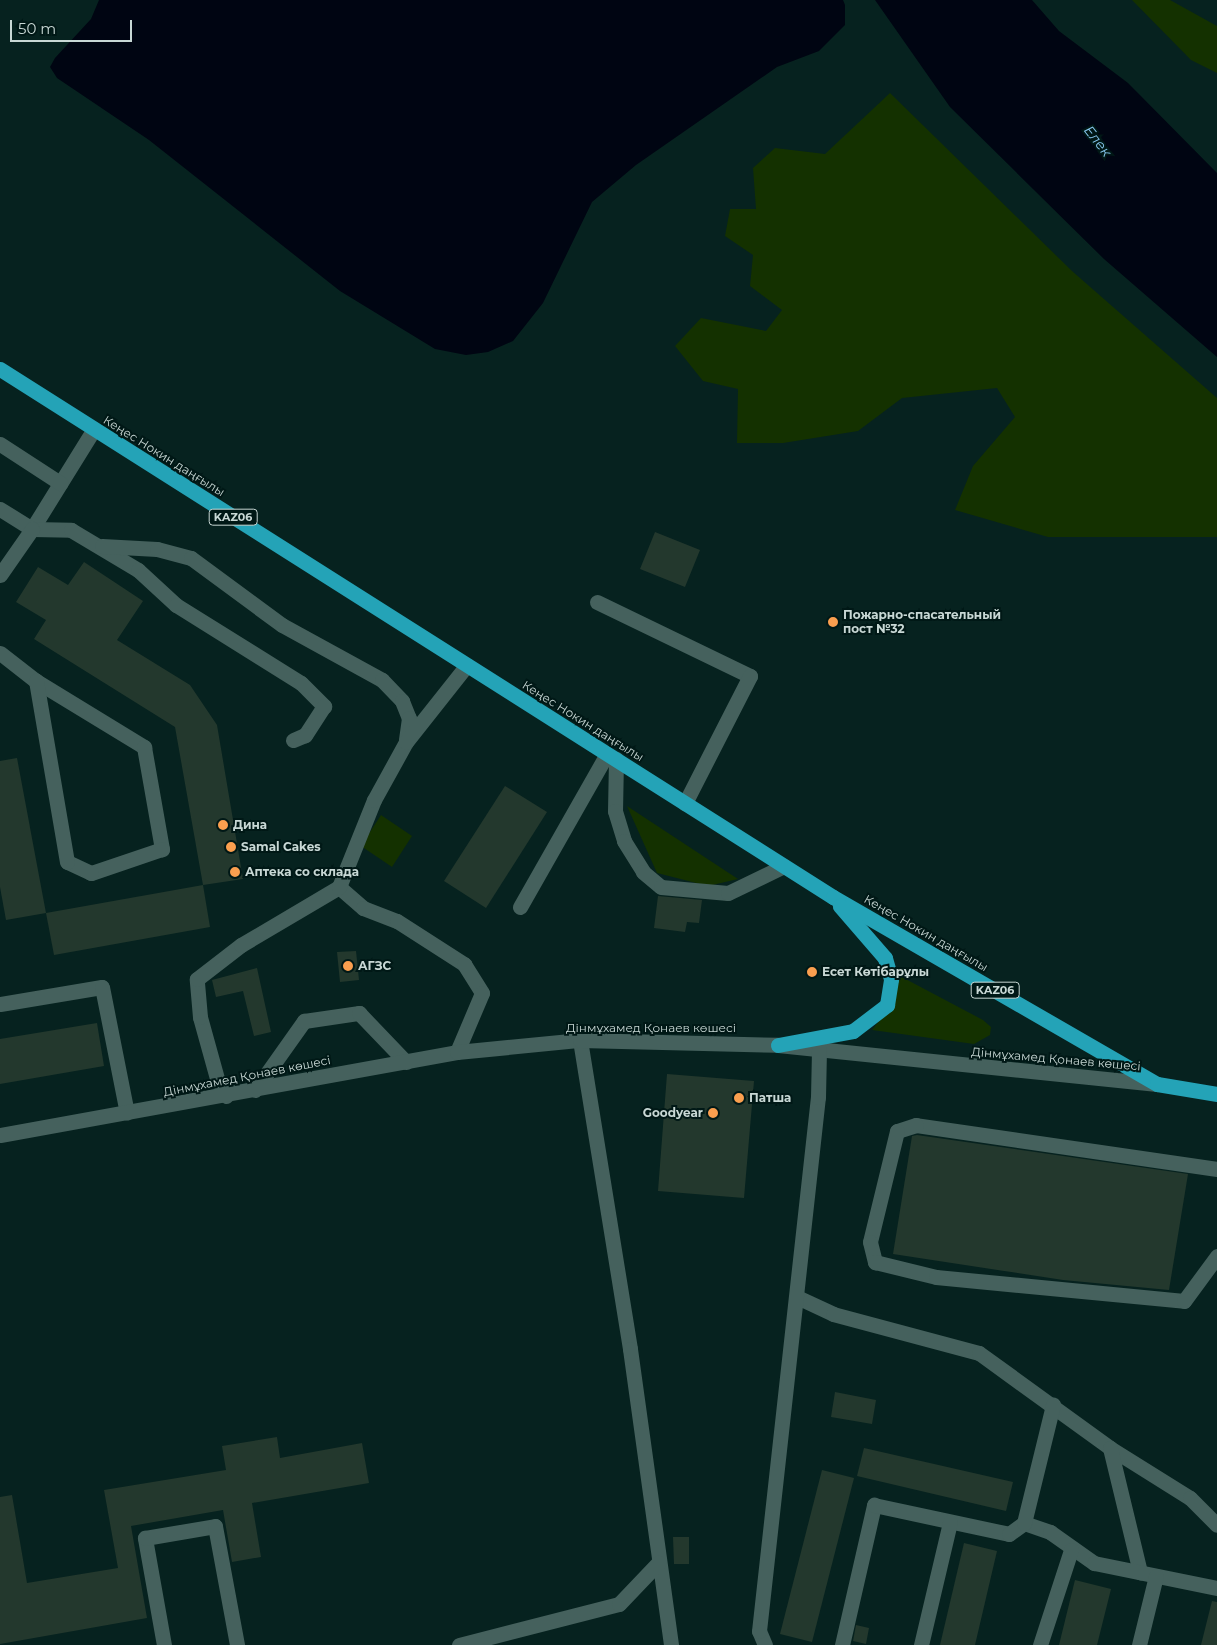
<!DOCTYPE html>
<meta charset="utf-8">
<style>
body{margin:0}
#map{position:relative;width:1217px;height:1645px;overflow:hidden;background:#06221f;font-family:Montserrat,sans-serif}
div>[style]{position:absolute}
.green>*{inset:0;background:#143100}
.water>*{inset:0;background:#000512}
.building>*{inset:0;background:#23382d}
.minor>*{height:15px;margin:-7.5px;padding:0 7.5px;transform-origin:7.5px;border-radius:7.5px;background:#45615d}
.highway>*{height:15px;margin:-7.5px;padding:0 7.5px;transform-origin:7.5px;border-radius:7.5px;background:#24a3b7}
.dots>*{width:14px;height:14px;translate:-50% -50%;box-sizing:border-box;border:2px solid #001816;border-radius:50%}
span{translate:-50% -50%;white-space:nowrap;text-align:center;line-height:1.15;-webkit-text-stroke:4px #001816;paint-order:stroke}
.shield-label span{padding:1px 4px;background:#001816;border:1px solid;border-radius:4px;-webkit-text-stroke-width:0}
.shield-label{font-size:11px;color:#c8d8d5;font-weight:700}
.street-label{font-size:12px;color:#c8d8d5}
.poi-label{font-size:12px;color:#c8d8d5;font-weight:700}
.left{translate:0 -50%;text-align:left}
.right{translate:-100% -50%;text-align:right}
.water-label{font-size:14px;color:#88c8f0;font-style:italic}
.scale{position:absolute;left:10px;top:20px;width:122px;height:22px;box-sizing:border-box;border:2px solid #c8d8d5;border-top:0;padding-left:6px;font-size:15px;line-height:18px;white-space:nowrap;color:#c8d8d5;-webkit-text-stroke:4px #001816;paint-order:stroke}
</style>
<div id="map">
<div class="green">
<i style="clip-path:polygon(1132px 0,1170px 0,1217px 26px,1217px 73px,1191px 60px)"></i>
<i style="clip-path:polygon(890px 93px,1072px 271px,1217px 398px,1217px 537px,1048px 537px,955px 510px,973px 466px,1015px 417px,997px 388px,902px 398px,858px 431px,783px 443px,737px 443px,738px 389px,703px 381px,675px 346px,701px 318px,766px 331px,782px 310px,750px 286px,753px 255px,725px 236px,730px 209px,756px 209px,753px 168px,775px 148px,825px 154px)"></i>
<i style="clip-path:polygon(627px 806px,738px 879px,708px 886px,657px 873px)"></i>
<i style="clip-path:polygon(381px 815px,412px 836px,392px 867px,361px 846px)"></i>
<i style="clip-path:polygon(898px 975px,983px 1020px,991px 1027px,990px 1035px,974px 1044px,872px 1030px,894px 1002px)"></i>
</div>
<div class="water">
<i style="clip-path:polygon(99px 0,843px 0,845px 5px,845px 25px,819px 51px,777px 67px,636px 165px,592px 202px,543px 303px,513px 341px,488px 352px,466px 355px,435px 349px,340px 291px,149px 140px,57px 78px,50px 67px,55px 58px,91px 19px)"></i>
<i style="clip-path:polygon(875px 0,1032px 0,1059px 31px,1128px 83px,1217px 173px,1217px 357px,1104px 259px,950px 107px)"></i>
</div>
<div class="building">
<i style="clip-path:polygon(655px 532px,700px 550px,685px 587px,640px 569px)"></i>
<i style="clip-path:polygon(84px 562px,143px 601px,117px 640px,190px 685px,217px 725px,243px 879px,203px 885px,175px 727px,34px 639px,46px 620px,16px 602px,38px 567px,68px 585px)"></i>
<i style="clip-path:polygon(17px 758px,46px 913px,6px 920px,0 887px,0 761px)"></i>
<i style="clip-path:polygon(505px 786px,547px 812px,486px 908px,444px 881px)"></i>
<i style="clip-path:polygon(203px 885px,210px 927px,54px 955px,46px 913px)"></i>
<i style="clip-path:polygon(658px 896px,702px 900px,699px 923px,687px 922px,685px 932px,654px 928px)"></i>
<i style="clip-path:polygon(356px 951px,359px 980px,340px 982px,337px 952px)"></i>
<i style="clip-path:polygon(257px 968px,271px 1032px,254px 1036px,243px 991px,216px 997px,212px 980px)"></i>
<i style="clip-path:polygon(97px 1023px,104px 1066px,0 1084px,0 1039px)"></i>
<i style="clip-path:polygon(667px 1074px,754px 1081px,744px 1198px,658px 1191px)"></i>
<i style="clip-path:polygon(917px 1135px,1188px 1174px,1169px 1290px,1063px 1280px,893px 1254px,912px 1136px)"></i>
<i style="clip-path:polygon(835px 1392px,876px 1400px,872px 1424px,831px 1417px)"></i>
<i style="clip-path:polygon(277px 1437px,280px 1458px,362px 1443px,369px 1483px,252px 1503px,261px 1557px,232px 1562px,223px 1510px,131px 1526px,147px 1618px,0 1644px,0 1497px,12px 1495px,27px 1583px,118px 1568px,104px 1490px,226px 1470px,222px 1446px)"></i>
<i style="clip-path:polygon(864px 1448px,1013px 1482px,1006px 1511px,857px 1476px)"></i>
<i style="clip-path:polygon(822px 1470px,854px 1478px,812px 1642px,780px 1634px)"></i>
<i style="clip-path:polygon(673px 1537px,689px 1537px,689px 1564px,674px 1564px)"></i>
<i style="clip-path:polygon(964px 1543px,997px 1551px,975px 1645px,940px 1645px)"></i>
<i style="clip-path:polygon(1075px 1580px,1111px 1589px,1097px 1645px,1059px 1645px)"></i>
<i style="clip-path:polygon(1212px 1601px,1217px 1602px,1217px 1645px,1201px 1645px)"></i>
<i style="clip-path:polygon(856px 1625px,869px 1628px,866px 1644px,853px 1641px)"></i>
</div>
<div class="minor">
<i style="left:94px;top:429px;width:118px;rotate:121.8deg"></i>
<i style="left:32px;top:529px;width:39px;rotate:1deg"></i>
<i style="left:71px;top:530px;width:78px;rotate:30.8deg"></i>
<i style="left:138px;top:570px;width:52px;rotate:42.6deg"></i>
<i style="left:176px;top:605px;width:147px;rotate:32deg"></i>
<i style="left:301px;top:683px;width:33px;rotate:45deg"></i>
<i style="left:324px;top:706px;width:35px;rotate:123deg"></i>
<i style="left:305px;top:735px;width:13px;rotate:157deg"></i>
<i style="left:0;top:444px;width:72px;rotate:33deg"></i>
<i style="left:0;top:509px;width:38px;rotate:32deg"></i>
<i style="left:32px;top:529px;width:56px;rotate:124.8deg"></i>
<i style="left:102px;top:546px;width:55px;rotate:3.1deg"></i>
<i style="left:157px;top:549px;width:35px;rotate:15deg"></i>
<i style="left:191px;top:558px;width:113px;rotate:36.4deg"></i>
<i style="left:282px;top:625px;width:114px;rotate:28.8deg"></i>
<i style="left:382px;top:680px;width:29px;rotate:46deg"></i>
<i style="left:402px;top:701px;width:18px;rotate:68deg"></i>
<i style="left:409px;top:718px;width:22px;rotate:98deg"></i>
<i style="left:597px;top:602px;width:170px;rotate:25.8deg"></i>
<i style="left:750px;top:676px;width:143px;rotate:117.1deg"></i>
<i style="left:0;top:653px;width:46px;rotate:37.9deg"></i>
<i style="left:36px;top:681px;width:127px;rotate:31.4deg"></i>
<i style="left:144px;top:747px;width:104px;rotate:80deg"></i>
<i style="left:162px;top:849px;width:75px;rotate:161.3deg"></i>
<i style="left:91px;top:873px;width:26px;rotate:-155deg"></i>
<i style="left:67px;top:862px;width:184px;rotate:-99.7deg"></i>
<i style="left:616px;top:759px;width:52px;rotate:91.1deg"></i>
<i style="left:615px;top:811px;width:31px;rotate:73deg"></i>
<i style="left:624px;top:841px;width:36px;rotate:58deg"></i>
<i style="left:643px;top:872px;width:23px;rotate:40deg"></i>
<i style="left:661px;top:887px;width:67px;rotate:5.1deg"></i>
<i style="left:728px;top:893px;width:62px;rotate:-25.7deg"></i>
<i style="left:339px;top:887px;width:32px;rotate:41deg"></i>
<i style="left:363px;top:908px;width:36px;rotate:21deg"></i>
<i style="left:397px;top:921px;width:80px;rotate:32.7deg"></i>
<i style="left:464px;top:964px;width:34px;rotate:58deg"></i>
<i style="left:482px;top:993px;width:64px;rotate:113deg"></i>
<i style="left:520px;top:907px;width:176px;rotate:-60.4deg"></i>
<i style="left:0;top:1004px;width:103px;rotate:-9.5deg"></i>
<i style="left:102px;top:987px;width:128px;rotate:78.8deg"></i>
<i style="left:580px;top:1040px;width:313px;rotate:80.8deg"></i>
<i style="left:630px;top:1349px;width:299px;rotate:82.1deg"></i>
<i style="left:255px;top:1090px;width:85px;rotate:-54.6deg"></i>
<i style="left:304px;top:1021px;width:56px;rotate:-8.3deg"></i>
<i style="left:359px;top:1013px;width:68px;rotate:46.2deg"></i>
<i style="left:226px;top:1096px;width:16px;rotate:-120deg"></i>
<i style="left:218px;top:1082px;width:67px;rotate:-105.5deg"></i>
<i style="left:200px;top:1017px;width:38px;rotate:-95deg"></i>
<i style="left:197px;top:979px;width:56px;rotate:-37.7deg"></i>
<i style="left:241px;top:945px;width:114px;rotate:-30.6deg"></i>
<i style="left:339px;top:887px;width:94px;rotate:-68.1deg"></i>
<i style="left:374px;top:800px;width:66px;rotate:-61.1deg"></i>
<i style="left:406px;top:742px;width:98px;rotate:-51.6deg"></i>
<i style="left:0;top:1135px;width:464px;rotate:-10.3deg"></i>
<i style="left:457px;top:1052px;width:124px;rotate:-5.6deg"></i>
<i style="left:580px;top:1040px;width:198px;rotate:1.4deg"></i>
<i style="left:778px;top:1045px;width:381px;rotate:5.9deg"></i>
<i style="left:1217px;top:1169px;width:304px;rotate:-171.7deg"></i>
<i style="left:916px;top:1125px;width:20px;rotate:162deg"></i>
<i style="left:897px;top:1131px;width:114px;rotate:103.7deg"></i>
<i style="left:870px;top:1242px;width:21px;rotate:76deg"></i>
<i style="left:875px;top:1262px;width:63px;rotate:13.8deg"></i>
<i style="left:936px;top:1277px;width:249px;rotate:5.5deg"></i>
<i style="left:1184px;top:1301px;width:56px;rotate:-53.7deg"></i>
<i style="left:797px;top:1297px;width:40px;rotate:25deg"></i>
<i style="left:833px;top:1314px;width:151px;rotate:15deg"></i>
<i style="left:979px;top:1353px;width:162px;rotate:35.9deg"></i>
<i style="left:1110px;top:1448px;width:94px;rotate:32deg"></i>
<i style="left:1190px;top:1498px;width:38px;rotate:45deg"></i>
<i style="left:1110px;top:1448px;width:128px;rotate:76.4deg"></i>
<i style="left:1024px;top:1523px;width:28px;rotate:19deg"></i>
<i style="left:1050px;top:1532px;width:54px;rotate:35.2deg"></i>
<i style="left:1094px;top:1563px;width:126px;rotate:11.5deg"></i>
<i style="left:164px;top:1645px;width:109px;rotate:-100.1deg"></i>
<i style="left:145px;top:1538px;width:71px;rotate:-9.7deg"></i>
<i style="left:215px;top:1526px;width:121px;rotate:79.5deg"></i>
<i style="left:459px;top:1645px;width:165px;rotate:-14.4deg"></i>
<i style="left:619px;top:1604px;width:57px;rotate:-46.4deg"></i>
<i style="left:765px;top:1645px;width:15px;rotate:-113deg"></i>
<i style="left:759px;top:1631px;width:537px;rotate:-83.7deg"></i>
<i style="left:818px;top:1097px;width:47px;rotate:-88.8deg"></i>
<i style="left:842px;top:1645px;width:144px;rotate:-77.1deg"></i>
<i style="left:874px;top:1505px;width:138px;rotate:12.1deg"></i>
<i style="left:1009px;top:1534px;width:19px;rotate:-36deg"></i>
<i style="left:1024px;top:1523px;width:122px;rotate:-76.2deg"></i>
<i style="left:921px;top:1645px;width:126px;rotate:-76.7deg"></i>
<i style="left:1040px;top:1645px;width:100px;rotate:-71.9deg"></i>
<i style="left:1139px;top:1645px;width:71px;rotate:-76.2deg"></i>
</div>
<div class="highway">
<i style="left:0;top:369px;width:986px;rotate:32.37deg"></i>
<i style="left:833px;top:897px;width:374px;rotate:30deg"></i>
<i style="left:1157px;top:1084px;width:61px;rotate:9.5deg"></i>
<i style="left:778px;top:1045px;width:76px;rotate:-10.6deg"></i>
<i style="left:853px;top:1031px;width:43px;rotate:-37.4deg"></i>
<i style="left:887px;top:1005px;width:26px;rotate:-81deg"></i>
<i style="left:891px;top:979px;width:22px;rotate:-106deg"></i>
<i style="left:885px;top:958px;width:69px;rotate:-130.9deg"></i>
</div>
<div class="dots">
<i style="left:833px;top:622px;background:#fa9f4f"></i>
<i style="left:223px;top:825px;background:#fa9f4f"></i>
<i style="left:231px;top:847px;background:#fa9f4f"></i>
<i style="left:235px;top:872px;background:#fa9f4f"></i>
<i style="left:348px;top:966px;background:#fa9f4f"></i>
<i style="left:812px;top:972px;background:#fa9f4f"></i>
<i style="left:739px;top:1098px;background:#fa9f4f"></i>
<i style="left:713px;top:1113px;background:#fa9f4f"></i>
</div>
<div class="shield-label">
<span style="left:233px;top:517px">KАZ06</span>
<span style="left:995px;top:990px">KАZ06</span>
</div>
<div class="street-label">
<span style="left:164px;top:456px;rotate:32deg">Кеңес Нокин даңғылы</span>
<span style="left:583px;top:721px;rotate:32deg">Кеңес Нокин даңғылы</span>
<span style="left:926px;top:933px;rotate:30deg">Кеңес Нокин даңғылы</span>
<span style="left:651px;top:1028px">Дінмұхамед Қонаев көшесі</span>
<span style="left:1056px;top:1059px;rotate:5deg">Дінмұхамед Қонаев көшесі</span>
<span style="left:247px;top:1076px;rotate:-11deg">Дінмұхамед Қонаев көшесі</span>
</div>
<div class="poi-label">
<span class="left" style="left:843px;top:622px">Пожарно-спасательный<br>пост №32</span>
<span class="left" style="left:233px;top:825px">Дина</span>
<span class="left" style="left:241px;top:847px">Samal Cakes</span>
<span class="left" style="left:245px;top:872px">Аптека со склада</span>
<span class="left" style="left:358px;top:966px">АГЗС</span>
<span class="left" style="left:822px;top:972px">Есет Көтібарұлы</span>
<span class="left" style="left:749px;top:1098px">Патша</span>
<span class="right" style="left:703px;top:1113px">Goodyear</span>
</div>
<div class="water-label">
<span style="left:1098px;top:141px;rotate:52deg">Елек</span>
</div>
<div class="scale">50 m</div>
</div>
